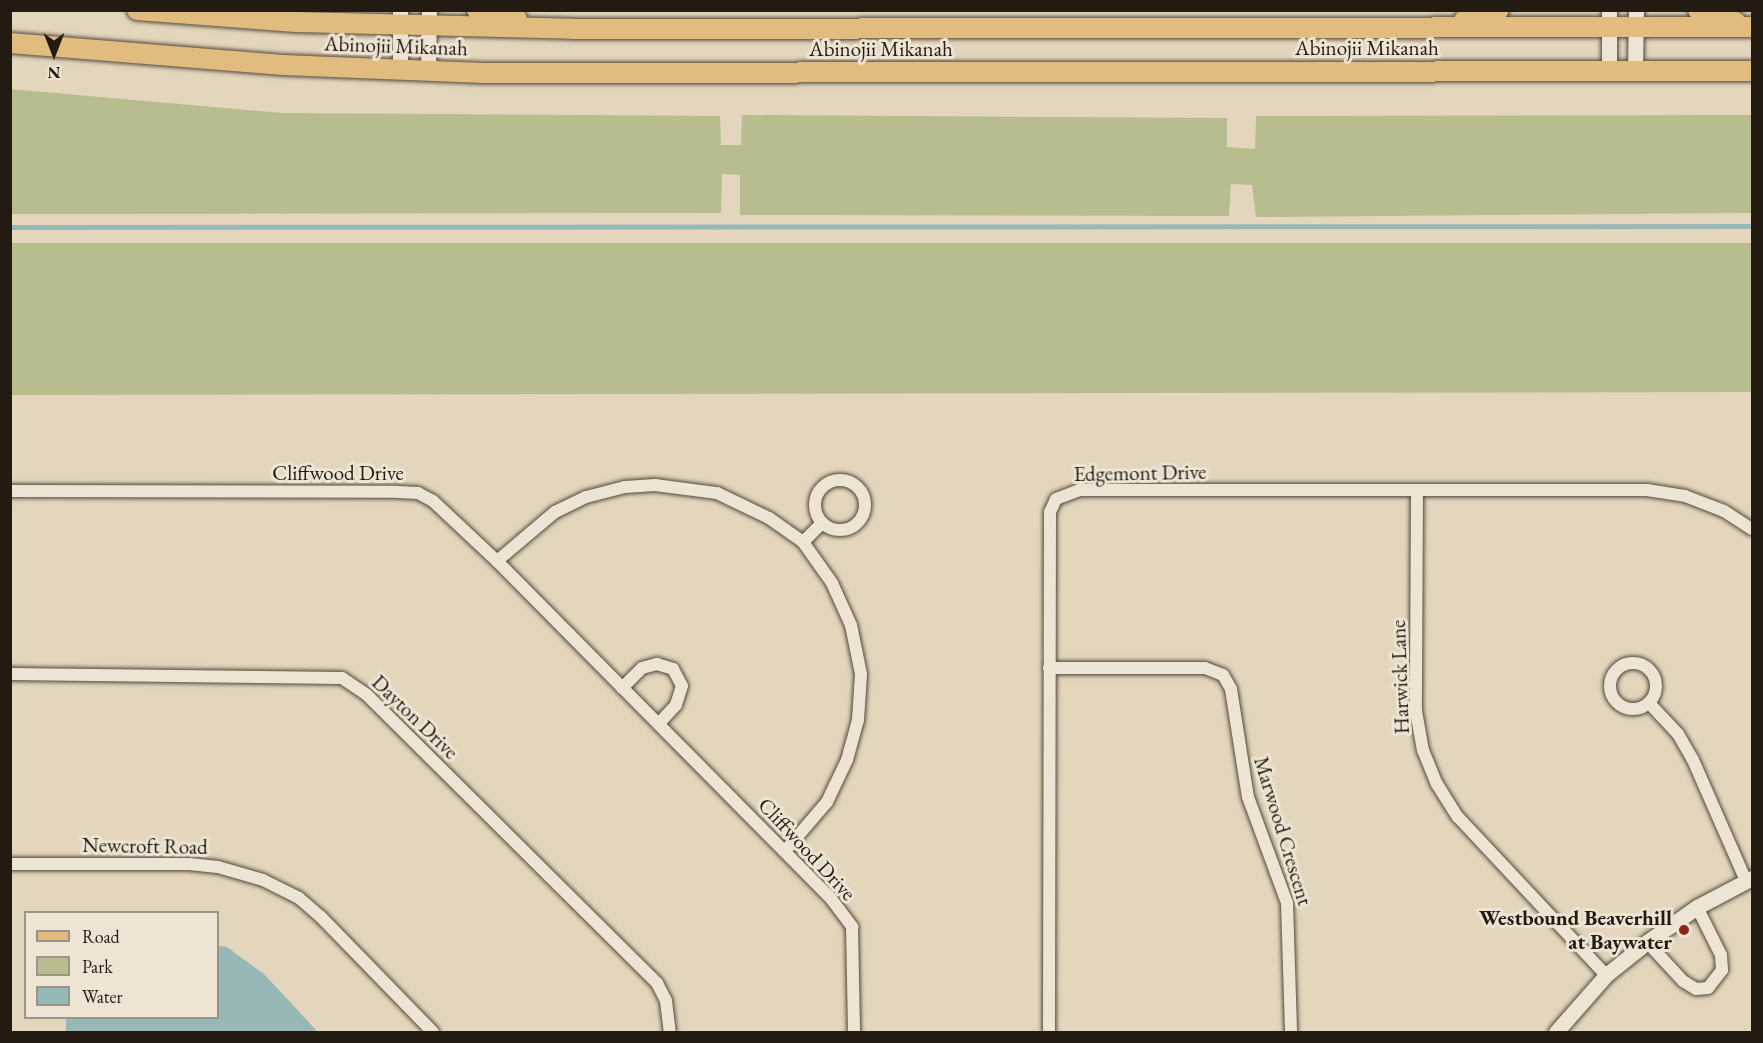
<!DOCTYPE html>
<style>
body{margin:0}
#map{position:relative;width:1763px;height:1043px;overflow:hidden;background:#e4d6bd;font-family:"EB Garamond",serif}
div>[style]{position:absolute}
.green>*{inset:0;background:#b7bd8f}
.water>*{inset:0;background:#96b8b6}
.stream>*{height:4.5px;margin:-2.25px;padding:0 2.25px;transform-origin:2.25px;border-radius:2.25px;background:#96b8b6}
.roads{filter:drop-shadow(0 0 2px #534a3c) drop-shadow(0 0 2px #534a3c)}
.minor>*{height:12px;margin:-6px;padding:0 6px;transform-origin:6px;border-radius:6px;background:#ede4d4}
.minor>.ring{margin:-6px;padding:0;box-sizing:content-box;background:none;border:12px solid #ede4d4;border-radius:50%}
.tertiary>*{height:15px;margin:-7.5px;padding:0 7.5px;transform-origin:7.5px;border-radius:7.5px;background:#ede4d4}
.primary>*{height:20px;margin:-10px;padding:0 10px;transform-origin:10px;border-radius:10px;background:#e2bb7e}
.dots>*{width:16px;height:16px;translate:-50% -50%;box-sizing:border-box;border:3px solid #ede4d4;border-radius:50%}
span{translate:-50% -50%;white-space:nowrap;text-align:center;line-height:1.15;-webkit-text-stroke:6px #ede4d4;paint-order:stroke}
.street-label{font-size:21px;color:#231b11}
.poi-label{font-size:21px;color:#231b11;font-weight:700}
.right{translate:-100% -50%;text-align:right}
.frame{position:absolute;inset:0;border:12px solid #231b11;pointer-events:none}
.legend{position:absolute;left:24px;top:911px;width:195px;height:108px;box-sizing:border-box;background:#ede4d4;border:2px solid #9c9486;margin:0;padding:8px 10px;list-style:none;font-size:18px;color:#231b11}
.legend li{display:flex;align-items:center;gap:12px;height:30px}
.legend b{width:30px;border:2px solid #9c9486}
.north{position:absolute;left:24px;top:24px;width:60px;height:60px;-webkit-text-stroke:4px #ede4d4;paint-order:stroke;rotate:180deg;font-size:16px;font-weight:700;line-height:24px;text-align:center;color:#231b11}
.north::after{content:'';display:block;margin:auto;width:21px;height:27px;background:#231b11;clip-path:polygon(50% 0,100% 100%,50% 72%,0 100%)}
</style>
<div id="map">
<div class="green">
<i style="clip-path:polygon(10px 89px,283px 113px,720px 116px,721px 145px,741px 145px,742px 115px,1227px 118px,1227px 147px,1255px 149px,1256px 116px,1752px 115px,1752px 213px,1256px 217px,1252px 185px,1231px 184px,1229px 216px,740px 215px,740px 175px,722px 174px,721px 213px,11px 214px)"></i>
<i style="clip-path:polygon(11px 243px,1752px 243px,1752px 392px,11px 395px)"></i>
</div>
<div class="water">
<i style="clip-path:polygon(218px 946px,227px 947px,264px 974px,318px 1032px,66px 1032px,66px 1018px,218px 1018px)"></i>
</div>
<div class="stream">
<i style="left:10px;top:227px;width:1742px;rotate:-0.03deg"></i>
</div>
<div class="roads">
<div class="minor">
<i class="ring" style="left:815px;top:480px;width:38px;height:38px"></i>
<i style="left:10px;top:491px;width:388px;rotate:0.1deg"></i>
<i style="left:398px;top:492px;width:20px;rotate:3deg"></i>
<i style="left:418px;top:493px;width:17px;rotate:28deg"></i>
<i style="left:433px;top:501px;width:88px;rotate:43.2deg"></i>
<i style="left:497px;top:561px;width:472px;rotate:45.3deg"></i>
<i style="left:829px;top:896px;width:39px;rotate:53deg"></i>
<i style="left:852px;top:927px;width:105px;rotate:88.9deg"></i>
<i style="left:1417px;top:491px;width:220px;rotate:90.3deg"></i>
<i style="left:1416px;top:711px;width:40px;rotate:80deg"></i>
<i style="left:1423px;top:750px;width:37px;rotate:68deg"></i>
<i style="left:1437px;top:784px;width:39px;rotate:58deg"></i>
<i style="left:1458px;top:817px;width:216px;rotate:46.9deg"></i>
<i style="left:803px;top:542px;width:27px;rotate:-45deg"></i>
<i style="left:497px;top:561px;width:76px;rotate:-40.2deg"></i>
<i style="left:555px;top:512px;width:34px;rotate:-26deg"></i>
<i style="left:586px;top:497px;width:40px;rotate:-14.4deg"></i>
<i style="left:625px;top:487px;width:30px;rotate:-4deg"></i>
<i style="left:655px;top:485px;width:63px;rotate:7.4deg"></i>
<i style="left:717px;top:493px;width:58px;rotate:25.7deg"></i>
<i style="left:769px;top:518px;width:42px;rotate:35.2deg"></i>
<i style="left:803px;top:542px;width:50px;rotate:54.7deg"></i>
<i style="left:832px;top:583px;width:46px;rotate:65.7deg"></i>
<i style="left:851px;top:625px;width:50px;rotate:78.5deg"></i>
<i style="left:861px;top:674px;width:46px;rotate:93.7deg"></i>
<i style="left:858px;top:720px;width:41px;rotate:105.4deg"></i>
<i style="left:847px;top:760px;width:47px;rotate:115.5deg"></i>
<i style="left:827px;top:802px;width:65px;rotate:130.6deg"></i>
<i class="ring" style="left:1610px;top:663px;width:34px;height:34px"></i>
<i style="left:1049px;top:668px;width:156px"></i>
<i style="left:1205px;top:668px;width:19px;rotate:21deg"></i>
<i style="left:1223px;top:675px;width:16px;rotate:60deg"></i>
<i style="left:1231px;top:689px;width:109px;rotate:81.1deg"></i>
<i style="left:1248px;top:797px;width:113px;rotate:69.8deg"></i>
<i style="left:1287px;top:903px;width:129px;rotate:88.2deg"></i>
<i style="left:10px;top:674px;width:332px;rotate:0.7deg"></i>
<i style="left:342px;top:678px;width:30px;rotate:34deg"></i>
<i style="left:367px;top:695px;width:409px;rotate:44.8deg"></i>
<i style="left:657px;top:983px;width:20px;rotate:63deg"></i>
<i style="left:666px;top:1001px;width:31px;rotate:83deg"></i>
<i style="left:622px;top:688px;width:28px;rotate:-45deg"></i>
<i style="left:642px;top:668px;width:16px;rotate:-15deg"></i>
<i style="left:657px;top:664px;width:17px;rotate:17deg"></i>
<i style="left:673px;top:669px;width:19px;rotate:62deg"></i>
<i style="left:682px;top:686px;width:20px;rotate:108deg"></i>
<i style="left:676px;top:705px;width:25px;rotate:133deg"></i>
<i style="left:1649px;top:703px;width:42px;rotate:46.9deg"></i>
<i style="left:1678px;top:734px;width:30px;rotate:60deg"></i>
<i style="left:1693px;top:760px;width:132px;rotate:66.3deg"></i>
<i style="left:10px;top:864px;width:179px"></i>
<i style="left:189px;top:864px;width:29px;rotate:6deg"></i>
<i style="left:218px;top:867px;width:47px;rotate:16.1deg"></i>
<i style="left:263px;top:880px;width:40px;rotate:26.6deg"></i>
<i style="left:299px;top:898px;width:29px;rotate:41deg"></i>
<i style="left:321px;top:917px;width:161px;rotate:45.8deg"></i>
<i style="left:1647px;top:942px;width:53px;rotate:47.3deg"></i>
<i style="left:1683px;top:981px;width:15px;rotate:32deg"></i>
<i style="left:1696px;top:989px;width:12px;rotate:-5deg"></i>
<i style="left:1708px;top:988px;width:23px;rotate:-52deg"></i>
<i style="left:1722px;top:970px;width:15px;rotate:-94deg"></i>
<i style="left:1721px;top:955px;width:54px;rotate:-116.6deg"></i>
<i style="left:1049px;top:1032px;width:520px;rotate:-89.89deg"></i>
<i style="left:1050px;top:512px;width:14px;rotate:-65deg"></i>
<i style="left:1056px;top:499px;width:25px;rotate:-21deg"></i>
<i style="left:1079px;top:490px;width:568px"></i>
<i style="left:1647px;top:490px;width:38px;rotate:9deg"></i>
<i style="left:1685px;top:496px;width:42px;rotate:21deg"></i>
<i style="left:1724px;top:511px;width:33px;rotate:33deg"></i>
</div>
<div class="tertiary">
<i style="left:1609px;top:10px;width:62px;rotate:90deg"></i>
<i style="left:400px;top:71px;width:61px;rotate:-90deg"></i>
<i style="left:428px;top:72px;width:62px;rotate:-89.1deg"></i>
<i style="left:1635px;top:72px;width:62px;rotate:-89.1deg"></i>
<i style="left:1556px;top:1032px;width:76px;rotate:-48.7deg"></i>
<i style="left:1606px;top:975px;width:53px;rotate:-38.8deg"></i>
<i style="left:1647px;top:942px;width:61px;rotate:-35deg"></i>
<i style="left:1697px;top:907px;width:62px;rotate:-27.8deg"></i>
</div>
<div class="primary">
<i style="left:137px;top:10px;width:159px;rotate:4.3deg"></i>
<i style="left:296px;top:22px;width:277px;rotate:1.4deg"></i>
<i style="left:573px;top:29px;width:1179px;rotate:-0.1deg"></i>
<i style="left:477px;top:10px;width:41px;rotate:12.7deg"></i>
<i style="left:1698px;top:10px;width:40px;rotate:18deg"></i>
<i style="left:1464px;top:20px;width:36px;rotate:-16deg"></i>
<i style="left:10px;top:43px;width:274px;rotate:4.6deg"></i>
<i style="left:283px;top:65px;width:201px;rotate:2.3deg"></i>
<i style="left:484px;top:73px;width:1268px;rotate:-0.09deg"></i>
</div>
</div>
<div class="dots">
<i style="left:1684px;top:930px;background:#8f2418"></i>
</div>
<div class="street-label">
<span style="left:396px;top:46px;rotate:2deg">Abinojii Mikanah</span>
<span style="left:1367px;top:48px">Abinojii Mikanah</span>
<span style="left:881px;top:49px">Abinojii Mikanah</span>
<span style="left:338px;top:473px">Cliffwood Drive</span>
<span style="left:1140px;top:473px;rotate:-1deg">Edgemont Drive</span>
<span style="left:1400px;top:677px;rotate:-92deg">Harwick Lane</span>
<span style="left:415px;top:717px;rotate:44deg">Dayton Drive</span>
<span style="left:1283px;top:831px;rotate:73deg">Marwood Crescent</span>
<span style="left:145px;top:846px;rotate:1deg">Newcroft Road</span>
<span style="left:807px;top:849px;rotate:47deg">Cliffwood Drive</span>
</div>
<div class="poi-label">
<span class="right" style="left:1672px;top:930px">Westbound Beaverhill<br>at Baywater</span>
</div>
<div class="frame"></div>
<ul class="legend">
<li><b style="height:8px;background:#e2bb7e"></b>Road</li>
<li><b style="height:16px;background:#b7bd8f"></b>Park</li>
<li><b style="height:16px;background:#96b8b6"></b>Water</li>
</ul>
<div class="north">N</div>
</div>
